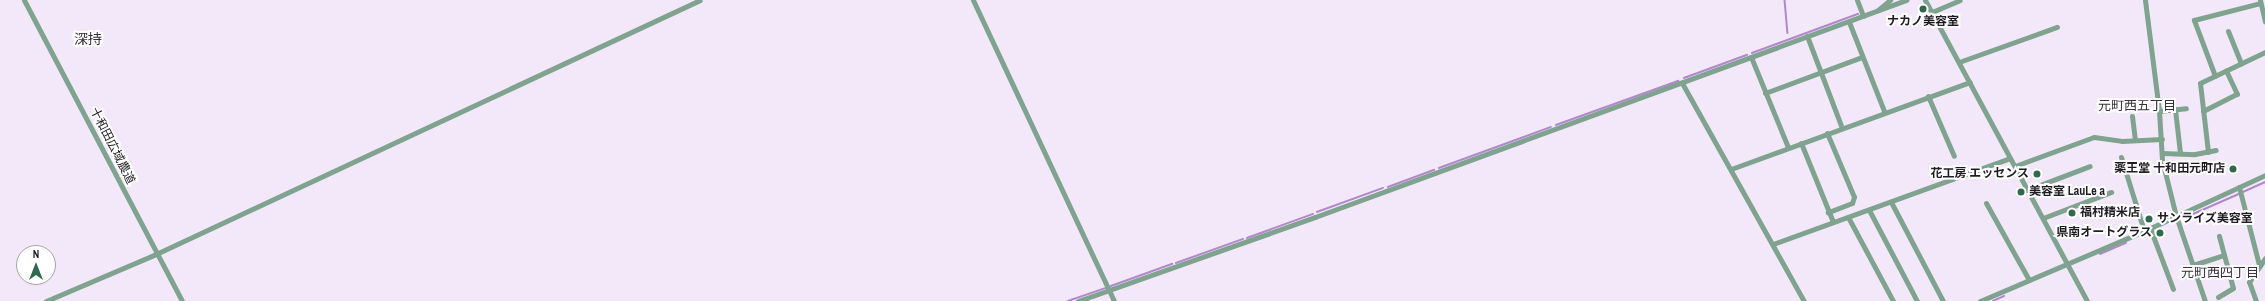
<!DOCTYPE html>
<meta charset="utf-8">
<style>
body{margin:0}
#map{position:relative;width:2265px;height:301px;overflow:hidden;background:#f3e8fa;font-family:"Archivo Narrow","Noto Sans JP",sans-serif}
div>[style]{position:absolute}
.stream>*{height:1.5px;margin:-0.75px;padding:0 0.75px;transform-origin:0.75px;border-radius:0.75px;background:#b188cb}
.minor>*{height:5px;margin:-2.5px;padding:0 2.5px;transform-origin:2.5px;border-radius:2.5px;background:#80a390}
.dots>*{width:11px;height:11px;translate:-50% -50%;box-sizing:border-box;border:2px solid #fff;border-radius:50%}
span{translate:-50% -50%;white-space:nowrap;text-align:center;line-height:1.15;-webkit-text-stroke:4px #fff;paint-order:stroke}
.poi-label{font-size:12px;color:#211d24;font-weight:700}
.right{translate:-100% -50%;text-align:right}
.left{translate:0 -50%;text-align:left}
.street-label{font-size:12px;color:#211d24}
.neighbourhood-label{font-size:13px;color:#39313e}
.quarter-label{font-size:14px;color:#39313e}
.north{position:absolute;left:16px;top:245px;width:40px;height:40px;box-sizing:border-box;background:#fff;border:1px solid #a6a5a7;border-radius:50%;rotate:0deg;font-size:11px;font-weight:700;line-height:16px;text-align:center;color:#211d24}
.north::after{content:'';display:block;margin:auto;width:14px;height:18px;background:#31684e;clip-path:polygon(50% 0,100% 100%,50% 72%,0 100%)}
</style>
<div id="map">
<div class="stream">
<i style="left:1785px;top:0;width:33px;rotate:85deg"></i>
<i style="left:1752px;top:53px;width:113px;rotate:-20.2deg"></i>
<i style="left:1684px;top:78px;width:67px;rotate:-20.1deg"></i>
<i style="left:1556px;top:125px;width:130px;rotate:-19.8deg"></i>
<i style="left:1439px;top:168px;width:119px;rotate:-20.1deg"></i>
<i style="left:1388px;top:187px;width:49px;rotate:-20.3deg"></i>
<i style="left:2243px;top:192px;width:24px;rotate:-24deg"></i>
<i style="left:1317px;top:212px;width:70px;rotate:-20deg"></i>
<i style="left:2184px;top:218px;width:60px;rotate:-23.6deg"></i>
<i style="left:1247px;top:238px;width:70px;rotate:-20deg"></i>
<i style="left:2100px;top:254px;width:28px;rotate:-23deg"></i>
<i style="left:1176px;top:263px;width:71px;rotate:-19.7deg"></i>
<i style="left:1111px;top:286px;width:65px;rotate:-19.8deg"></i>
<i style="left:1068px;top:301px;width:39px;rotate:-19deg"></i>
<i style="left:1993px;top:301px;width:12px;rotate:-24deg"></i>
</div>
<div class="minor">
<i style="left:24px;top:0;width:340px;rotate:62.3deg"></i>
<i style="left:973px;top:0;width:332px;rotate:64.9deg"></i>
<i style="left:1857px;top:0;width:17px;rotate:69deg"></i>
<i style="left:1925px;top:0;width:342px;rotate:61.7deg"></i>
<i style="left:2145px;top:0;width:112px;rotate:82.8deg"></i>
<i style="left:2159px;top:111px;width:49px;rotate:86.5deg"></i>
<i style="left:2162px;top:160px;width:58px;rotate:76deg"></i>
<i style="left:2176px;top:216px;width:90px;rotate:71.2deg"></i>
<i style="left:2260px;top:0;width:22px;rotate:77deg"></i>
<i style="left:1878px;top:10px;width:16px;rotate:-40deg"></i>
<i style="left:1932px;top:12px;width:30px;rotate:-23deg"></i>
<i style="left:1849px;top:22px;width:96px;rotate:68.5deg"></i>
<i style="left:2228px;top:31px;width:35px;rotate:68deg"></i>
<i style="left:1807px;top:36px;width:98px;rotate:69.2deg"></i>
<i style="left:1751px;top:57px;width:97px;rotate:67.7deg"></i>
<i style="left:1959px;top:62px;width:104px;rotate:-19.7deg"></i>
<i style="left:2215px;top:76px;width:60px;rotate:-110.6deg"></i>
<i style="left:2194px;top:20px;width:68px;rotate:-14.4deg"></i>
<i style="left:1682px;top:83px;width:250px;rotate:60.8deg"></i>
<i style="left:1765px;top:93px;width:103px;rotate:-20.4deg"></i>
<i style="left:1928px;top:96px;width:65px;rotate:66.6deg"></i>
<i style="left:2175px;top:109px;width:44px;rotate:83.5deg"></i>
<i style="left:2159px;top:111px;width:27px;rotate:-6deg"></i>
<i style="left:2203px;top:111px;width:38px;rotate:-27deg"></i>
<i style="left:2237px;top:94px;width:26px;rotate:-115deg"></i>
<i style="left:2132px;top:116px;width:24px;rotate:83deg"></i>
<i style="left:1827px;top:133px;width:69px;rotate:67.1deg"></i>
<i style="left:1854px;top:197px;width:6px;rotate:108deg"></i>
<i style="left:1852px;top:203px;width:26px;rotate:159deg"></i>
<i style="left:1801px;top:143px;width:85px;rotate:67.9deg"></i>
<i style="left:2208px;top:152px;width:69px;rotate:-96.6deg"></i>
<i style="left:2200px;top:83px;width:72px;rotate:-25.5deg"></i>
<i style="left:2162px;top:153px;width:33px;rotate:2deg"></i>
<i style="left:2195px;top:154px;width:21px;rotate:-11deg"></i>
<i style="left:2121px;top:157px;width:77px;rotate:72.7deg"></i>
<i style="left:2015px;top:166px;width:84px;rotate:-20.2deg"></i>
<i style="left:2094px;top:137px;width:28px;rotate:8deg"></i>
<i style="left:2122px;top:141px;width:40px;rotate:-2.9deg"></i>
<i style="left:1731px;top:169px;width:254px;rotate:-20deg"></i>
<i style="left:2239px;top:187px;width:81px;rotate:75.6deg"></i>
<i style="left:2027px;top:190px;width:67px;rotate:-20.9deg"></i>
<i style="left:1891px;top:202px;width:112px;rotate:62.3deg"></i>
<i style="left:1986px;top:203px;width:88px;rotate:60.8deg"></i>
<i style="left:1869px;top:210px;width:103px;rotate:62.2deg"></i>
<i style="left:1848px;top:217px;width:95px;rotate:61.8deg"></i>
<i style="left:2043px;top:218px;width:73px;rotate:-20.9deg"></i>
<i style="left:2150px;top:228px;width:65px;rotate:69.3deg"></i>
<i style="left:1773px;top:244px;width:252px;rotate:-19.9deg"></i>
<i style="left:2193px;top:265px;width:32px;rotate:-18deg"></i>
<i style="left:2218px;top:297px;width:17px;rotate:-31deg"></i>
<i style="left:2233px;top:288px;width:54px;rotate:-105.1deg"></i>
<i style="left:46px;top:301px;width:120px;rotate:-23.1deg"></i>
<i style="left:156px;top:254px;width:600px;rotate:-25.03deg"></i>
<i style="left:1078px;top:301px;width:251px;rotate:-19.5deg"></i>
<i style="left:1315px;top:217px;width:630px;rotate:-20.16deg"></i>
<i style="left:1980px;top:301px;width:178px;rotate:-23.1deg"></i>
<i style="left:2144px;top:231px;width:133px;rotate:-24.8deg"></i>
<i style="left:2256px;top:301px;width:20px;rotate:-110deg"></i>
<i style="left:2249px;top:282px;width:29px;rotate:-56deg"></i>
</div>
<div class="dots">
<i style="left:1923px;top:9px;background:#31684e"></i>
<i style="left:2233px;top:169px;background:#31684e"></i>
<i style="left:2037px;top:174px;background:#31684e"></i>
<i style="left:2021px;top:192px;background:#31684e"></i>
<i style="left:2072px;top:213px;background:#31684e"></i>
<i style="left:2149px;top:219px;background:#31684e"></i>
<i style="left:2160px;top:233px;background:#31684e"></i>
</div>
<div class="poi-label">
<span style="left:1923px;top:22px">ナカノ美容室</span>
<span class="right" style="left:2225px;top:169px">薬王堂 十和田元町店</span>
<span class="right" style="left:2029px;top:174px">花工房 エッセンス</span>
<span class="left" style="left:2029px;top:192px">美容室 LauLe a</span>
<span class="left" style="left:2080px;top:213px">福村精米店</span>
<span class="left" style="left:2157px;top:219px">サンライズ美容室</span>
<span class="right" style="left:2152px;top:233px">県南オートグラス</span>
</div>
<div class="street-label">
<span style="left:112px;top:146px;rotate:63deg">十和田広域農道</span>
</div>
<div class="neighbourhood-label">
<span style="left:2137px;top:106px">元町西五丁目</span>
<span style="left:2220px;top:273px">元町西四丁目</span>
</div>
<div class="quarter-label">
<span style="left:88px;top:39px">深持</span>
</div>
<div class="north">N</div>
</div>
